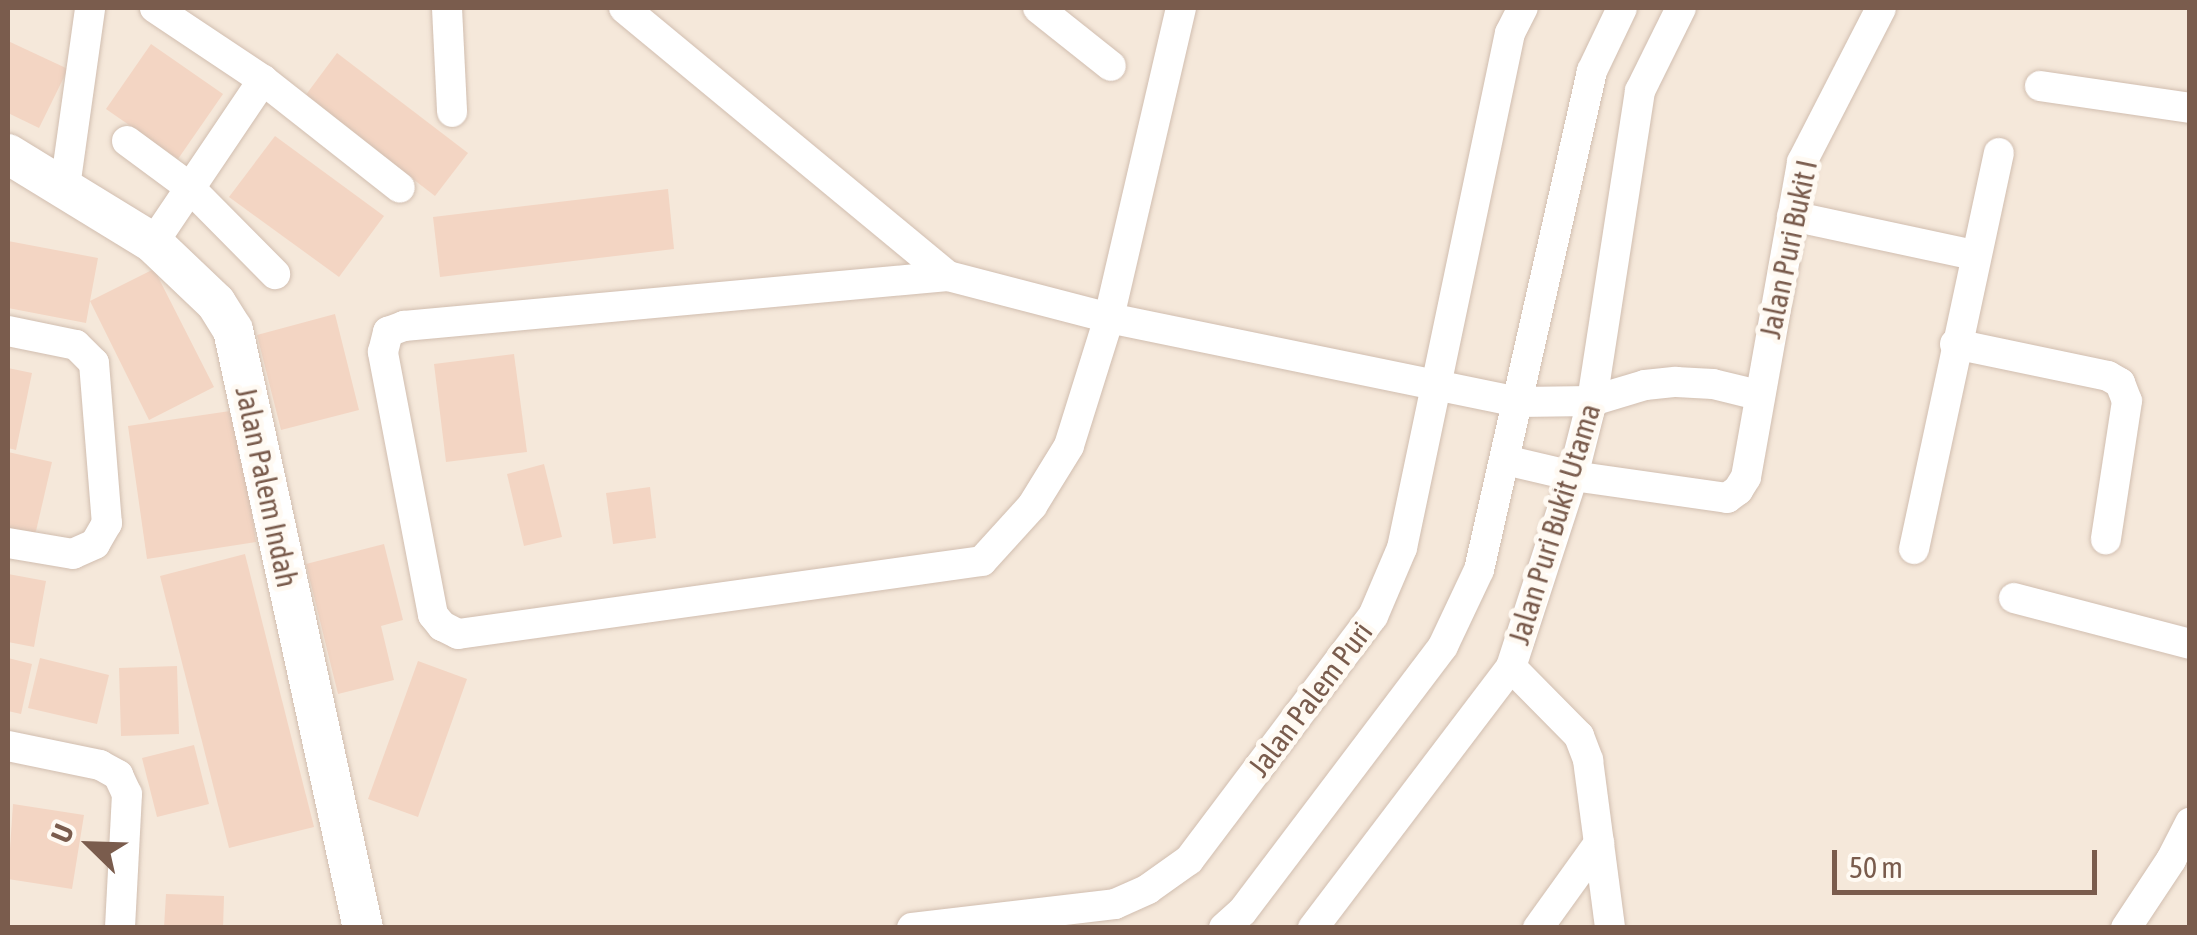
<!DOCTYPE html>
<style>
body{margin:0}
#map{position:relative;width:2197px;height:935px;overflow:hidden;background:#fdf6ec;font-family:"Asap Condensed",sans-serif}
div>[style]{position:absolute}
.residential>*{inset:0;background:#f5e8da}
.building>*{inset:0;background:#f3d5c3}
.roads{filter:drop-shadow(0 0 2px #d1beb0) drop-shadow(0 0 2px #d1beb0)}
.minor>*{height:30px;margin:-15px;padding:0 15px;transform-origin:15px;border-radius:15px;background:#fff}
.tertiary>*{height:40px;margin:-20px;padding:0 20px;transform-origin:20px;border-radius:20px;background:#fff}
span{translate:-50% -50%;white-space:nowrap;text-align:center;line-height:1.15;-webkit-text-stroke:10px #fffaf3;paint-order:stroke}
.street-label{font-size:30px;color:#7a5c4d}
.frame{position:absolute;inset:0;border:10px solid #7a5c4d;pointer-events:none}
.north{position:absolute;left:40px;top:795px;width:100px;height:100px;-webkit-text-stroke:8px #fffaf3;paint-order:stroke;rotate:293deg;font-size:28px;font-weight:700;line-height:40px;text-align:center;color:#7a5c4d}
.north::after{content:'';display:block;margin:auto;width:35px;height:45px;background:#7a5c4d;clip-path:polygon(50% 0,100% 100%,50% 72%,0 100%)}
.scale{position:absolute;left:1832px;top:850px;width:265px;height:45px;box-sizing:border-box;border:5px solid #7a5c4d;border-top:0;padding-left:12px;font-size:30px;line-height:35px;white-space:nowrap;color:#7a5c4d;-webkit-text-stroke:8px #fffaf3;paint-order:stroke}
</style>
<div id="map">
<div class="residential">
<i style="clip-path:polygon(8px 8px,2189px 8px,2189px 927px,8px 927px)"></i>
</div>
<div class="building">
<i style="clip-path:polygon(8px 41px,68px 69px,39px 128px,8px 113px)"></i>
<i style="clip-path:polygon(151px 44px,223px 94px,178px 159px,106px 109px)"></i>
<i style="clip-path:polygon(337px 53px,468px 153px,435px 196px,305px 96px)"></i>
<i style="clip-path:polygon(275px 136px,384px 216px,339px 277px,229px 197px)"></i>
<i style="clip-path:polygon(668px 189px,674px 249px,440px 277px,433px 217px)"></i>
<i style="clip-path:polygon(8px 241px,98px 258px,90px 301px,154px 269px,214px 387px,149px 420px,90px 301px,86px 323px,8px 308px)"></i>
<i style="clip-path:polygon(335px 314px,359px 410px,281px 430px,257px 335px)"></i>
<i style="clip-path:polygon(514px 354px,527px 452px,446px 462px,434px 364px)"></i>
<i style="clip-path:polygon(8px 368px,32px 373px,16px 450px,8px 448px)"></i>
<i style="clip-path:polygon(237px 410px,256px 542px,147px 559px,128px 426px)"></i>
<i style="clip-path:polygon(8px 452px,52px 462px,33px 544px,8px 538px)"></i>
<i style="clip-path:polygon(544px 464px,562px 537px,524px 546px,507px 474px)"></i>
<i style="clip-path:polygon(650px 487px,656px 538px,613px 544px,606px 493px)"></i>
<i style="clip-path:polygon(384px 544px,403px 620px,381px 626px,394px 680px,338px 694px,306px 564px)"></i>
<i style="clip-path:polygon(245px 554px,314px 827px,229px 848px,160px 576px)"></i>
<i style="clip-path:polygon(8px 574px,46px 581px,34px 647px,8px 642px)"></i>
<i style="clip-path:polygon(8px 658px,32px 664px,21px 714px,8px 711px)"></i>
<i style="clip-path:polygon(40px 658px,109px 675px,97px 724px,28px 708px)"></i>
<i style="clip-path:polygon(418px 661px,467px 679px,418px 817px,368px 799px)"></i>
<i style="clip-path:polygon(177px 666px,179px 734px,121px 736px,119px 668px)"></i>
<i style="clip-path:polygon(194px 745px,209px 804px,157px 817px,142px 758px)"></i>
<i style="clip-path:polygon(13px 804px,84px 815px,72px 889px,8px 879px)"></i>
<i style="clip-path:polygon(166px 894px,224px 896px,223px 928px,164px 928px)"></i>
</div>
<div class="roads">
<div class="minor">
<i style="left:447px;top:8px;width:104px;rotate:87.2deg"></i>
<i style="left:624px;top:8px;width:420px;rotate:39.6deg"></i>
<i style="left:1038px;top:8px;width:93px;rotate:38.5deg"></i>
<i style="left:1181px;top:8px;width:318px;rotate:103.1deg"></i>
<i style="left:1109px;top:318px;width:134px;rotate:107.4deg"></i>
<i style="left:1069px;top:446px;width:70px;rotate:121.7deg"></i>
<i style="left:1032px;top:506px;width:74px;rotate:132.3deg"></i>
<i style="left:982px;top:561px;width:529px;rotate:172.07deg"></i>
<i style="left:458px;top:634px;width:18px;rotate:-153deg"></i>
<i style="left:442px;top:626px;width:14px;rotate:-129deg"></i>
<i style="left:433px;top:615px;width:268px;rotate:-100.8deg"></i>
<i style="left:383px;top:352px;width:21px;rotate:-76deg"></i>
<i style="left:388px;top:332px;width:17px;rotate:-21deg"></i>
<i style="left:404px;top:326px;width:546px;rotate:-5.25deg"></i>
<i style="left:948px;top:276px;width:166px;rotate:14.6deg"></i>
<i style="left:1109px;top:318px;width:419px;rotate:11.6deg"></i>
<i style="left:1519px;top:402px;width:73px;rotate:-0.8deg"></i>
<i style="left:1592px;top:401px;width:55px;rotate:-16.8deg"></i>
<i style="left:1645px;top:385px;width:31px;rotate:-6deg"></i>
<i style="left:1676px;top:382px;width:37px;rotate:3deg"></i>
<i style="left:1713px;top:384px;width:46px;rotate:13.7deg"></i>
<i style="left:263px;top:80px;width:174px;rotate:38.2deg"></i>
<i style="left:2040px;top:86px;width:152px;rotate:8.3deg"></i>
<i style="left:127px;top:141px;width:76px;rotate:36.4deg"></i>
<i style="left:188px;top:186px;width:124px;rotate:45.3deg"></i>
<i style="left:65px;top:187px;width:181px;rotate:-82deg"></i>
<i style="left:1792px;top:216px;width:186px;rotate:12.1deg"></i>
<i style="left:153px;top:243px;width:197px;rotate:-56deg"></i>
<i style="left:263px;top:80px;width:130px;rotate:-146.3deg"></i>
<i style="left:8px;top:331px;width:69px;rotate:11.6deg"></i>
<i style="left:76px;top:345px;width:25px;rotate:45deg"></i>
<i style="left:94px;top:363px;width:161px;rotate:85.4deg"></i>
<i style="left:107px;top:523px;width:24px;rotate:120deg"></i>
<i style="left:95px;top:544px;width:24px;rotate:156deg"></i>
<i style="left:73px;top:554px;width:66px;rotate:-170.4deg"></i>
<i style="left:1955px;top:344px;width:156px;rotate:11.8deg"></i>
<i style="left:2108px;top:376px;width:14px;rotate:30deg"></i>
<i style="left:2120px;top:383px;width:19px;rotate:69deg"></i>
<i style="left:2127px;top:401px;width:140px;rotate:98.7deg"></i>
<i style="left:1505px;top:460px;width:70px;rotate:13.2deg"></i>
<i style="left:1573px;top:476px;width:156px;rotate:8.1deg"></i>
<i style="left:1727px;top:498px;width:14px;rotate:-36deg"></i>
<i style="left:1738px;top:490px;width:15px;rotate:-58deg"></i>
<i style="left:1746px;top:477px;width:320px;rotate:-79.9deg"></i>
<i style="left:1802px;top:162px;width:173px;rotate:-62.8deg"></i>
<i style="left:1914px;top:549px;width:405px;rotate:-77.9deg"></i>
<i style="left:2014px;top:598px;width:182px;rotate:14.6deg"></i>
<i style="left:1511px;top:667px;width:97px;rotate:45.4deg"></i>
<i style="left:1579px;top:736px;width:26px;rotate:69deg"></i>
<i style="left:1588px;top:760px;width:169px;rotate:82.5deg"></i>
<i style="left:8px;top:746px;width:94px;rotate:11.7deg"></i>
<i style="left:100px;top:765px;width:21px;rotate:29deg"></i>
<i style="left:118px;top:775px;width:21px;rotate:65deg"></i>
<i style="left:127px;top:794px;width:134px;rotate:93deg"></i>
<i style="left:912px;top:928px;width:204px;rotate:-6.7deg"></i>
<i style="left:1115px;top:904px;width:36px;rotate:-24deg"></i>
<i style="left:1148px;top:889px;width:50px;rotate:-35.3deg"></i>
<i style="left:1189px;top:860px;width:306px;rotate:-53deg"></i>
<i style="left:1373px;top:616px;width:74px;rotate:-66.9deg"></i>
<i style="left:1402px;top:548px;width:526px;rotate:-78.16deg"></i>
<i style="left:1510px;top:33px;width:28px;rotate:-63deg"></i>
<i style="left:1224px;top:928px;width:24px;rotate:-42deg"></i>
<i style="left:1242px;top:912px;width:333px;rotate:-52.9deg"></i>
<i style="left:1443px;top:646px;width:84px;rotate:-64.7deg"></i>
<i style="left:1479px;top:570px;width:512px;rotate:-77.24deg"></i>
<i style="left:1592px;top:71px;width:70px;rotate:-64.5deg"></i>
<i style="left:1313px;top:928px;width:328px;rotate:-52.8deg"></i>
<i style="left:1511px;top:667px;width:201px;rotate:-72deg"></i>
<i style="left:1573px;top:476px;width:77px;rotate:-75.8deg"></i>
<i style="left:1592px;top:401px;width:314px;rotate:-81.2deg"></i>
<i style="left:1640px;top:91px;width:93px;rotate:-63.7deg"></i>
<i style="left:1538px;top:928px;width:105px;rotate:-54.3deg"></i>
<i style="left:2126px;top:928px;width:82px;rotate:-56.5deg"></i>
<i style="left:2171px;top:860px;width:42px;rotate:-62.8deg"></i>
</div>
<div class="tertiary">
<i style="left:8px;top:154px;width:170px;rotate:31.5deg"></i>
<i style="left:153px;top:243px;width:87px;rotate:43.6deg"></i>
<i style="left:216px;top:303px;width:32px;rotate:58deg"></i>
<i style="left:233px;top:330px;width:612px;rotate:77.74deg"></i>
</div>
</div>
<div class="street-label">
<span style="left:1788px;top:249px;rotate:-78deg">Jalan Puri Bukit I</span>
<span style="left:267px;top:487px;rotate:78deg">Jalan Palem Indah</span>
<span style="left:1554px;top:524px;rotate:-73deg">Jalan Puri Bukit Utama</span>
<span style="left:1310px;top:699px;rotate:-53deg">Jalan Palem Puri</span>
</div>
<div class="frame"></div>
<div class="north">U</div>
<div class="scale">50 m</div>
</div>
